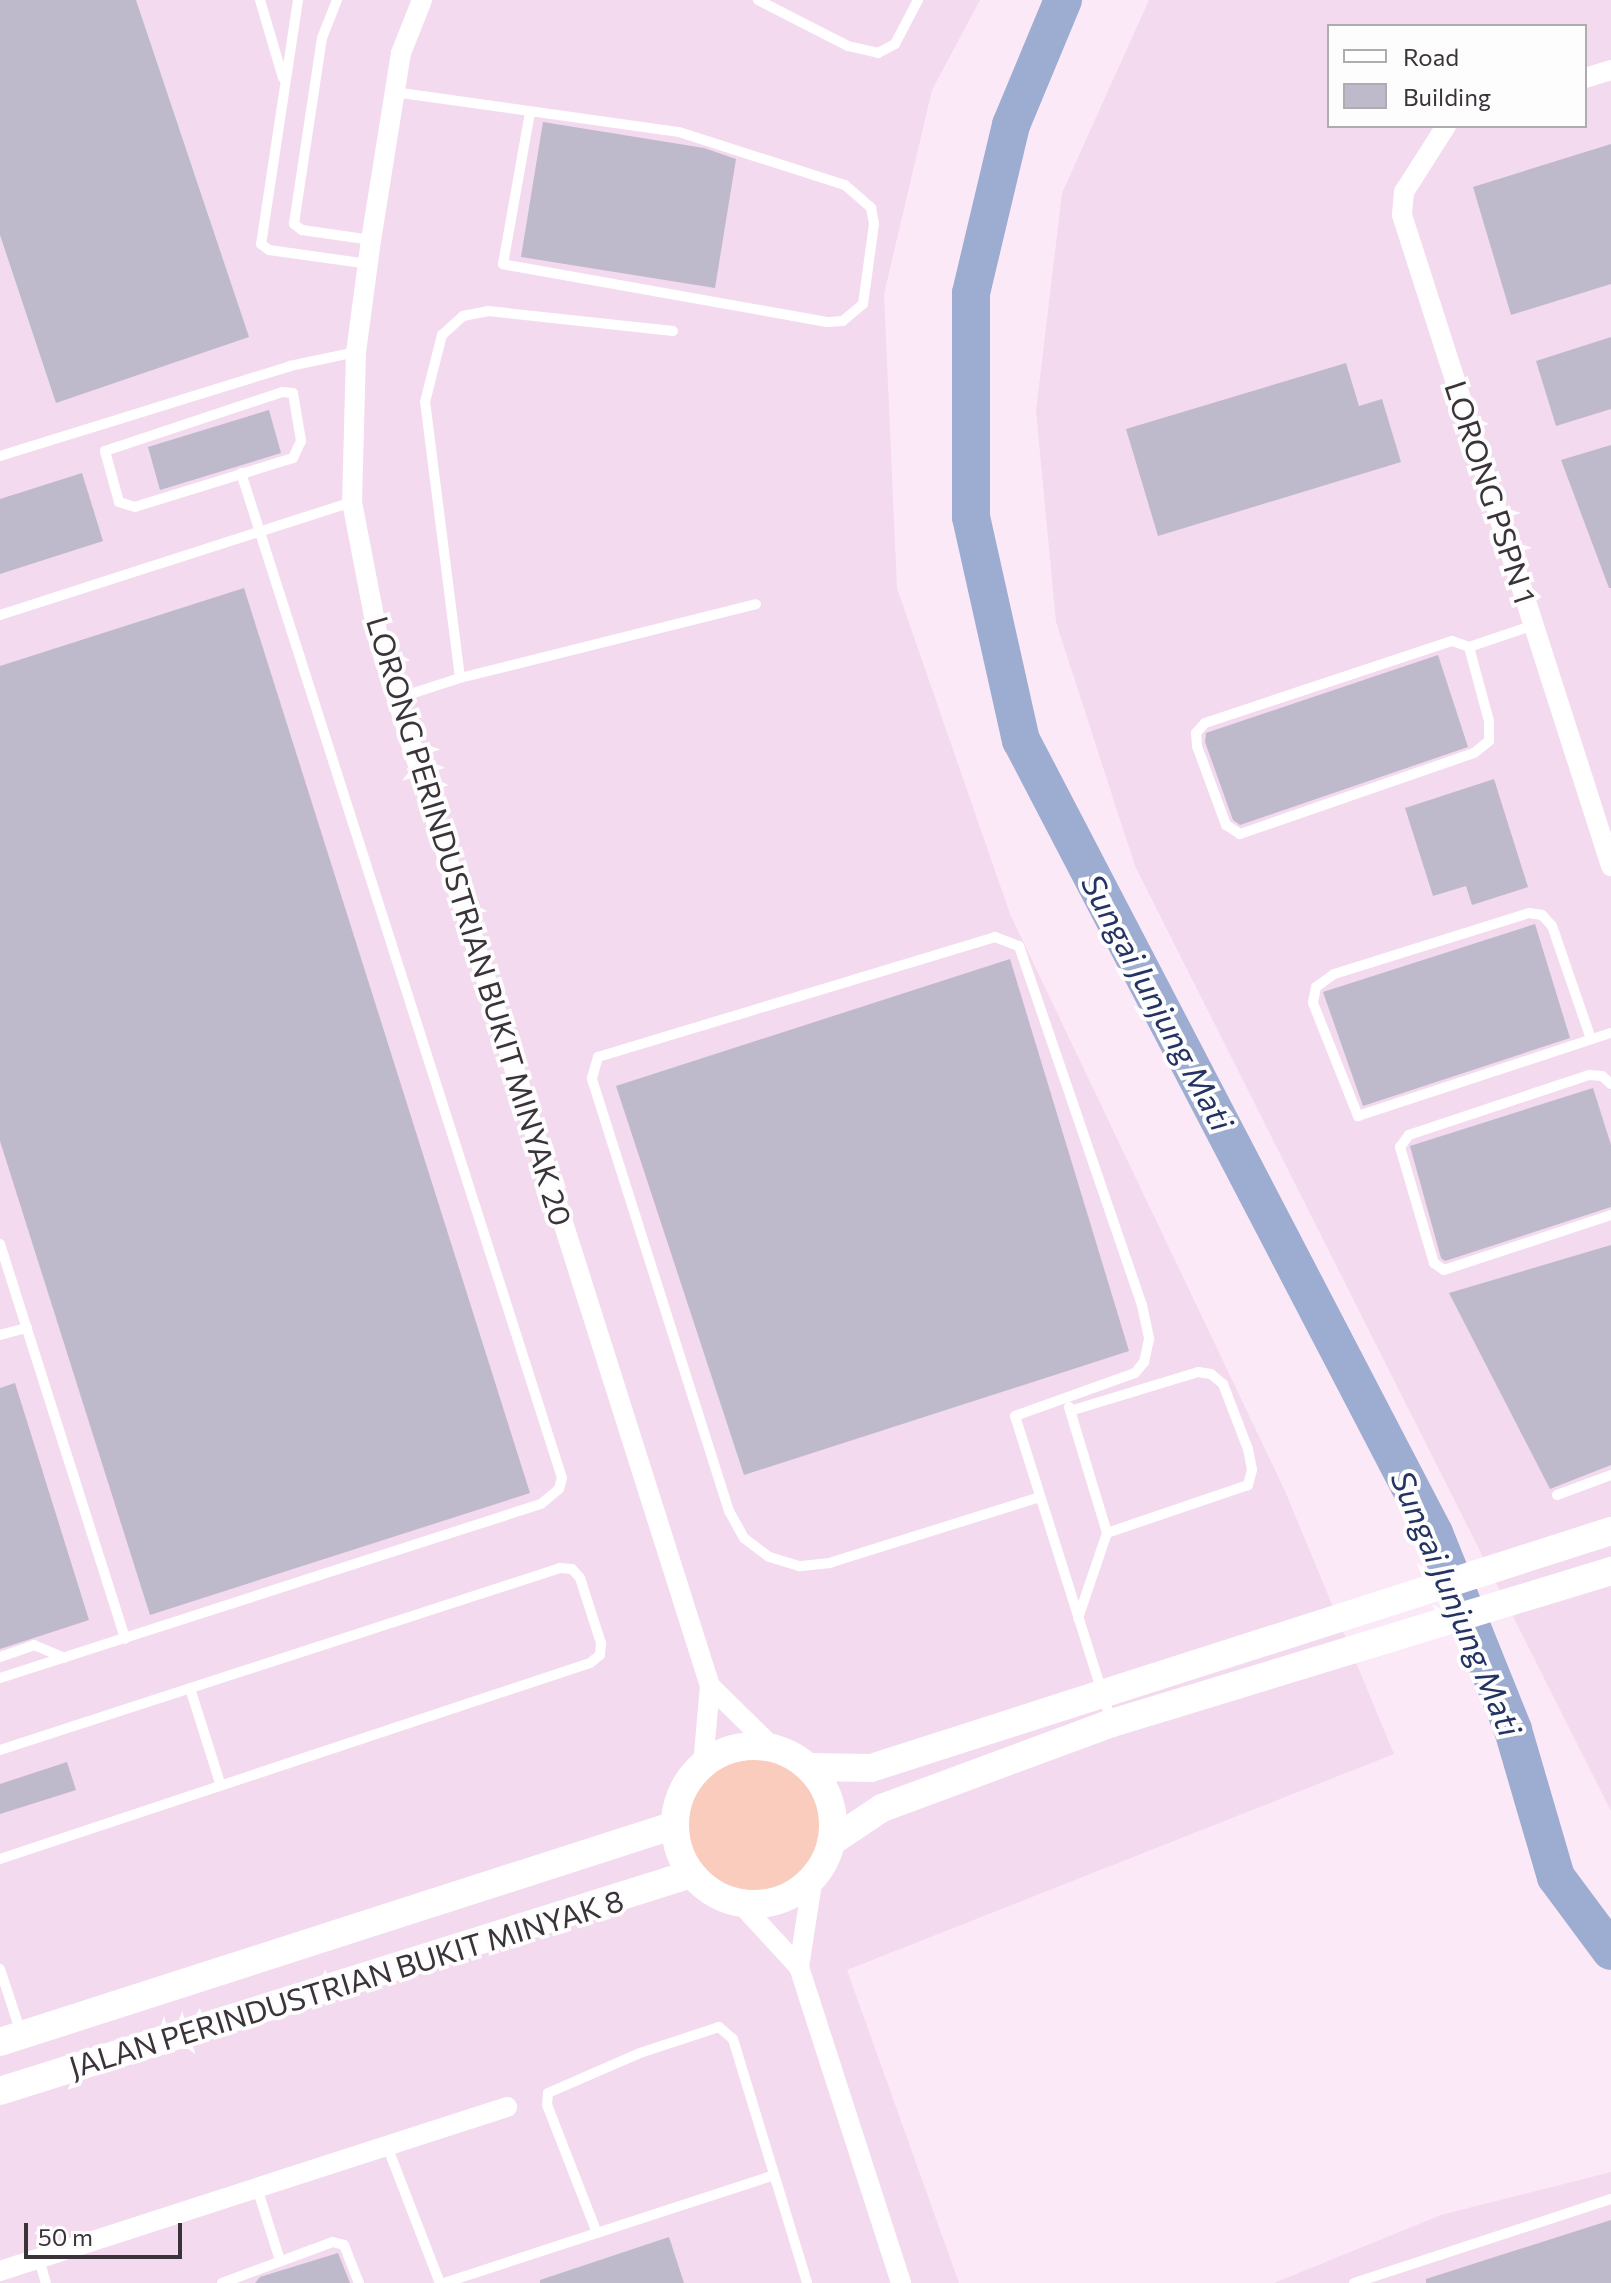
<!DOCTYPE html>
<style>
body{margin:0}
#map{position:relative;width:1611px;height:2283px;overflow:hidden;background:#fce9f8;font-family:Commissioner,sans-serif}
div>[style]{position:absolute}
.built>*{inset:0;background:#f3daee}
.green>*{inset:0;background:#faccbe}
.round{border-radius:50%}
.river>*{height:38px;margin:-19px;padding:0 19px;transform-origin:19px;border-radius:19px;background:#9dacd1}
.building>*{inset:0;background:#bfb9cc}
.lane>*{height:10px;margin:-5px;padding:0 5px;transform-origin:5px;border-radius:5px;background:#fff}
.street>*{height:20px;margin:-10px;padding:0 10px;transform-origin:10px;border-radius:10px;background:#fff}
.secondary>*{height:28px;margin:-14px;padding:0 14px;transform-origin:14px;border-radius:14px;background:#fff}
.secondary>.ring{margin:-14px;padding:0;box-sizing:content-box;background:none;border:28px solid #fff;border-radius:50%}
span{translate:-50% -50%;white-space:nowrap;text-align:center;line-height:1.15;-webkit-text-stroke:8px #fdfdfd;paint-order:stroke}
.street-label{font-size:30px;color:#3a3339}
.water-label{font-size:32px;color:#243363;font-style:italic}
.legend{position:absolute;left:1327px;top:24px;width:260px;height:104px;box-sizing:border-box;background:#fdfdfd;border:2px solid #afacaf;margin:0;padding:10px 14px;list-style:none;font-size:24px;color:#3a3339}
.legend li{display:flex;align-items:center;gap:16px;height:40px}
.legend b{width:40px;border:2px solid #afacaf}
.scale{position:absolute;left:24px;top:2223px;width:158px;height:36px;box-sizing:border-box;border:4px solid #3a3339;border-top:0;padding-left:10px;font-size:24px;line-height:28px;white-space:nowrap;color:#3a3339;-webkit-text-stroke:6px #fdfdfd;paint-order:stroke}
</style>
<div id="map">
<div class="built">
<i style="clip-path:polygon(0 0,980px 0,932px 90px,884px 294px,897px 588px,1010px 914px,1285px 1491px,1394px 1754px,847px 1970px,959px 2283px,0 2283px)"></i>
<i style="clip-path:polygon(evenodd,1149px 0,1611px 0,1611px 1811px,1135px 866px,1056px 622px,1036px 411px,1062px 193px,1149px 0,1329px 26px,1585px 26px,1585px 126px,1329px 126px,1329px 26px)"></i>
<i style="clip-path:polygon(1611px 2172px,1611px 2283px,1274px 2283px,1441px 2215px)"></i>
</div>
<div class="green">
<i class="round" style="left:683px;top:1754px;width:140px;height:140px"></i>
</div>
<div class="river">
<i style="left:1063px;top:0;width:135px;rotate:112.6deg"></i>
<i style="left:1011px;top:125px;width:173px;rotate:103.4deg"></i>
<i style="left:971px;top:293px;width:224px;rotate:90deg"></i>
<i style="left:971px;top:517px;width:229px;rotate:77.4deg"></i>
<i style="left:1021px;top:740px;width:894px;rotate:62.49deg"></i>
<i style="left:1434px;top:1533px;width:212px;rotate:68.1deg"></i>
<i style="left:1513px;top:1730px;width:153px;rotate:73.7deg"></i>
<i style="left:1556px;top:1877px;width:92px;rotate:53.4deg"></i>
</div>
<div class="building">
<i style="clip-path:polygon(0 0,136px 0,249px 337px,56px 403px,0 235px)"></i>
<i style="clip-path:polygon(543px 122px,704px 148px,736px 159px,715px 288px,521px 257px)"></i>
<i style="clip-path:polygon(1611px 144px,1611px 284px,1511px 315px,1473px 187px)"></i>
<i style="clip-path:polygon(1611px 337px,1611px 409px,1556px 426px,1536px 361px)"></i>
<i style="clip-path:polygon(1346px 363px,1359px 406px,1382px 399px,1401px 462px,1158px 536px,1126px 429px)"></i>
<i style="clip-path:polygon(269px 410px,281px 453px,160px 490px,148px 447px)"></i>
<i style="clip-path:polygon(1611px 445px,1611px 588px,1609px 588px,1561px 460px)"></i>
<i style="clip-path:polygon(82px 473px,103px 541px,0 574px,0 499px)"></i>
<i style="clip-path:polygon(244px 588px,530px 1493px,150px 1615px,0 1141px,0 666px)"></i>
<i style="clip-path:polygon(1438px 655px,1468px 747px,1240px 825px,1233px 820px,1205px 742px,1206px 733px)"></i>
<i style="clip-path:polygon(1494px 779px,1528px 887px,1472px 905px,1466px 886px,1433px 896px,1405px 808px)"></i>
<i style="clip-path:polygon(1535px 924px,1570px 1038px,1363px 1106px,1323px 992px)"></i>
<i style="clip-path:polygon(1010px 959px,1129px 1351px,744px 1475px,616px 1086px)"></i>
<i style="clip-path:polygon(1593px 1088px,1611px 1145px,1611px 1207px,1445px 1261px,1441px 1258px,1410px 1146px)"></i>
<i style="clip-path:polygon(1611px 1245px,1611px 1465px,1550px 1489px,1449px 1293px)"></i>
<i style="clip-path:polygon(15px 1383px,89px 1620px,0 1649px,0 1388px)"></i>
<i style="clip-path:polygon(67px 1762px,76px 1790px,0 1814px,0 1784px)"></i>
<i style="clip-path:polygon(1611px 2220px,1611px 2283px,1426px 2283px,1426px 2279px)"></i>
<i style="clip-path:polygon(669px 2237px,684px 2283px,540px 2283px,540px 2280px)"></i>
<i style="clip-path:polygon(338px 2253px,350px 2283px,255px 2283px,260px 2277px)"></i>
</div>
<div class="lane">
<i style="left:260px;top:0;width:81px;rotate:73.6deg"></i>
<i style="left:298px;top:0;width:247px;rotate:98.6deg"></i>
<i style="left:261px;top:244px;width:10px;rotate:37deg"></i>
<i style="left:269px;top:250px;width:100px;rotate:8deg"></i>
<i style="left:337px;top:0;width:41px;rotate:111.5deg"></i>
<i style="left:322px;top:38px;width:188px;rotate:98.6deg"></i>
<i style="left:294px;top:224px;width:10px;rotate:37deg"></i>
<i style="left:302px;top:230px;width:70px;rotate:8.2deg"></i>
<i style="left:758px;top:0;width:101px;rotate:27.1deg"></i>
<i style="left:848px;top:46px;width:31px;rotate:13deg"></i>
<i style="left:878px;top:53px;width:19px;rotate:-28deg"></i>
<i style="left:895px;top:44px;width:50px;rotate:-62.4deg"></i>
<i style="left:394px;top:92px;width:288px;rotate:8deg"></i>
<i style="left:679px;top:132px;width:174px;rotate:17.7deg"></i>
<i style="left:845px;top:185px;width:35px;rotate:41deg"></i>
<i style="left:871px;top:208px;width:16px;rotate:79deg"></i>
<i style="left:874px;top:224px;width:81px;rotate:97.8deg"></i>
<i style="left:863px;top:304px;width:26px;rotate:140deg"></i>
<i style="left:843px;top:321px;width:16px;rotate:176deg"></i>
<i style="left:827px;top:322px;width:329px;rotate:-169.9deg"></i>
<i style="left:503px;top:264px;width:154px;rotate:-79.9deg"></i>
<i style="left:282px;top:392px;width:11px;rotate:5deg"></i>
<i style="left:293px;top:393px;width:49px;rotate:80.5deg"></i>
<i style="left:301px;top:441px;width:19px;rotate:115deg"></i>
<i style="left:293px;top:458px;width:165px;rotate:162.8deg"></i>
<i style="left:135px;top:507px;width:17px;rotate:-163deg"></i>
<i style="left:119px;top:502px;width:53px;rotate:-105.4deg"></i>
<i style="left:105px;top:451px;width:187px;rotate:-18.4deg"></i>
<i style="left:0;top:456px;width:304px;rotate:-17.2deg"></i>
<i style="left:290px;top:366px;width:67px;rotate:-12deg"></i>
<i style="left:0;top:615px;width:370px;rotate:-17.8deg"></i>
<i style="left:1469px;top:647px;width:77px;rotate:74.9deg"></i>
<i style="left:1489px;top:721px;width:20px;rotate:90deg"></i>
<i style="left:1489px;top:741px;width:19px;rotate:141deg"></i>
<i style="left:1474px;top:753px;width:248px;rotate:160.9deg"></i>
<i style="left:1240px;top:834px;width:17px;rotate:-147deg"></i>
<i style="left:1226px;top:825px;width:84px;rotate:-110.2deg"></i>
<i style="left:1197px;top:746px;width:13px;rotate:-94deg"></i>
<i style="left:1196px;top:733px;width:13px;rotate:-48deg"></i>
<i style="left:1205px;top:723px;width:260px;rotate:-18.4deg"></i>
<i style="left:1452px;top:641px;width:18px;rotate:19deg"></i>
<i style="left:1469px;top:647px;width:69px;rotate:-18.7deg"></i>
<i style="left:460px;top:678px;width:305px;rotate:-14deg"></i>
<i style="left:398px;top:698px;width:65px;rotate:-17.9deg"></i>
<i style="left:460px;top:678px;width:278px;rotate:-97.2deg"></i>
<i style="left:425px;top:402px;width:69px;rotate:-75.8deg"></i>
<i style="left:442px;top:335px;width:28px;rotate:-42deg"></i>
<i style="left:463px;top:316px;width:25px;rotate:-11deg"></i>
<i style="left:488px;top:311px;width:186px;rotate:6.2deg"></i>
<i style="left:1591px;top:1039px;width:120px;rotate:-109deg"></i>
<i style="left:1552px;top:926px;width:15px;rotate:-132deg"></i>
<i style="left:1542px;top:915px;width:13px;rotate:-171deg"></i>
<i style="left:1529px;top:913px;width:204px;rotate:162.6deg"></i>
<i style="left:1334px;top:974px;width:22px;rotate:144deg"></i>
<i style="left:1316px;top:987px;width:16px;rotate:101deg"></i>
<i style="left:1313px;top:1003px;width:122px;rotate:68.3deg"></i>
<i style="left:1358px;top:1116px;width:266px;rotate:-18.2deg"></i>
<i style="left:1611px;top:1084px;width:12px;rotate:-138deg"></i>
<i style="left:1602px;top:1076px;width:13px;rotate:-176deg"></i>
<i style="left:1589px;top:1075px;width:190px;rotate:161.6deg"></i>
<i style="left:1409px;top:1135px;width:15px;rotate:127deg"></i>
<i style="left:1400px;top:1147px;width:121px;rotate:73.7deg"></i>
<i style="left:1434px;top:1263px;width:12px;rotate:35deg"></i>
<i style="left:1444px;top:1270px;width:176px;rotate:-18.2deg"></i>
<i style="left:0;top:1244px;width:414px;rotate:72.4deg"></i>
<i style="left:0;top:1335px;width:28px;rotate:-15deg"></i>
<i style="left:1069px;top:1407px;width:132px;rotate:73.2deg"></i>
<i style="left:1107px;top:1533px;width:90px;rotate:108.8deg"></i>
<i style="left:1070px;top:1411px;width:134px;rotate:-16.9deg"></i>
<i style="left:1198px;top:1372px;width:13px;rotate:9deg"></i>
<i style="left:1211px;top:1374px;width:16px;rotate:40deg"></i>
<i style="left:1223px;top:1384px;width:70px;rotate:69deg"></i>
<i style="left:1248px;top:1449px;width:21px;rotate:79deg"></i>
<i style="left:1252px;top:1470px;width:16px;rotate:105deg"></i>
<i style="left:1248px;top:1485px;width:149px;rotate:161.2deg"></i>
<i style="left:1557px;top:1495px;width:58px;rotate:-20.3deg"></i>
<i style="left:1040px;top:1497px;width:220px;rotate:162.6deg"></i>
<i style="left:830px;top:1563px;width:31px;rotate:174deg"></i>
<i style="left:799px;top:1566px;width:31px;rotate:-163deg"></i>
<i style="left:769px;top:1557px;width:31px;rotate:-143deg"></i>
<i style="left:744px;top:1538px;width:31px;rotate:-119deg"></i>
<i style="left:729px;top:1511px;width:454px;rotate:-107.6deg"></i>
<i style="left:592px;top:1078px;width:22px;rotate:-74deg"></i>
<i style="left:598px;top:1057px;width:415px;rotate:-16.8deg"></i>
<i style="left:995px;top:937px;width:26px;rotate:21deg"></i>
<i style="left:1019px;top:946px;width:379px;rotate:71.1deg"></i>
<i style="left:1142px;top:1305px;width:35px;rotate:78deg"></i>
<i style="left:1149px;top:1339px;width:24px;rotate:102deg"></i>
<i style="left:1144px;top:1362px;width:14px;rotate:129deg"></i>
<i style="left:1135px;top:1373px;width:127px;rotate:160.3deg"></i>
<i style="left:1015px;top:1416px;width:320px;rotate:72.5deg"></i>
<i style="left:0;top:1657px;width:36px;rotate:-19deg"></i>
<i style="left:34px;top:1645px;width:33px;rotate:23deg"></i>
<i style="left:0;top:1678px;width:568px;rotate:-17.83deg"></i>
<i style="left:541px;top:1504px;width:23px;rotate:-40deg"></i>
<i style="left:559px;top:1489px;width:11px;rotate:-75deg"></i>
<i style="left:562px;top:1478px;width:1055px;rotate:-107.71deg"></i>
<i style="left:190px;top:1688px;width:100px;rotate:72.5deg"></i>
<i style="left:0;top:1750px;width:589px;rotate:-18deg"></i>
<i style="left:560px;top:1568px;width:12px;rotate:5deg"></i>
<i style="left:572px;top:1569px;width:12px;rotate:48deg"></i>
<i style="left:580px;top:1578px;width:68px;rotate:72.1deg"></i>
<i style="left:601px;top:1643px;width:12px;rotate:95deg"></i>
<i style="left:600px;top:1655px;width:13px;rotate:141deg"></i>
<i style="left:590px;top:1663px;width:622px;rotate:161.62deg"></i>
<i style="left:0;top:1969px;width:67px;rotate:71.8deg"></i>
<i style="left:387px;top:2146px;width:147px;rotate:68.9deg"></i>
<i style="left:257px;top:2188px;width:76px;rotate:72.3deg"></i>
<i style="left:597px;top:2233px;width:137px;rotate:-111.3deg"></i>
<i style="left:547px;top:2105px;width:12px;rotate:-85deg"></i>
<i style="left:548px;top:2093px;width:100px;rotate:-23.5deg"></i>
<i style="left:640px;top:2053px;width:83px;rotate:-18.2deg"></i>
<i style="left:719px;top:2027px;width:18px;rotate:41deg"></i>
<i style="left:733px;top:2039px;width:255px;rotate:73.1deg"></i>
<i style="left:39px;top:2259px;width:25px;rotate:74deg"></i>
<i style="left:222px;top:2283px;width:118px;rotate:-20.3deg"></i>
<i style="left:333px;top:2242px;width:11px;rotate:15deg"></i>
<i style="left:344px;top:2245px;width:41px;rotate:68.5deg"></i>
<i style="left:444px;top:2283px;width:347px;rotate:-18.1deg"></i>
<i style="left:1354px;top:2283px;width:270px;rotate:-18.1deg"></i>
</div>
<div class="street">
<i style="left:422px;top:0;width:57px;rotate:111.6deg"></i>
<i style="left:401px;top:53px;width:189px;rotate:99.1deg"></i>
<i style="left:371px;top:240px;width:113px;rotate:97.6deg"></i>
<i style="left:356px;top:352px;width:150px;rotate:91.5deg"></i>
<i style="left:352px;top:502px;width:143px;rotate:79.1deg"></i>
<i style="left:379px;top:642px;width:1095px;rotate:72.41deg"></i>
<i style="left:710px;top:1686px;width:78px;rotate:95.1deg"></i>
<i style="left:1585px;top:78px;width:27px;rotate:-17deg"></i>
<i style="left:1446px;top:126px;width:78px;rotate:122.5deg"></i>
<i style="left:1404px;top:192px;width:23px;rotate:95deg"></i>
<i style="left:1402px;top:215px;width:684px;rotate:72.2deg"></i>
<i style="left:710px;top:1686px;width:87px;rotate:44.5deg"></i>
<i style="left:740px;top:1903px;width:87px;rotate:47.3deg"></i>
<i style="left:799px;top:1967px;width:332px;rotate:72.1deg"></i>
<i style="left:799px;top:1967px;width:91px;rotate:-81.2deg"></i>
<i style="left:0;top:2271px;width:533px;rotate:-17.92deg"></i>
</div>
<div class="secondary">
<i class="ring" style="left:675px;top:1746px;width:130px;height:130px"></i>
<i style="left:808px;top:1767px;width:63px;rotate:0.9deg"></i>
<i style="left:871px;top:1768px;width:777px;rotate:-17.76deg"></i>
<i style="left:831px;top:1842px;width:61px;rotate:-33.7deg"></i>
<i style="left:882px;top:1808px;width:245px;rotate:-20.3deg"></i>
<i style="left:1112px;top:1723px;width:522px;rotate:-16.94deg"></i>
<i style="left:0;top:2042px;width:709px;rotate:-17.82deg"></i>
<i style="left:0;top:2091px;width:724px;rotate:-17.43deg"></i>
</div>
<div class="street-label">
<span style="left:1491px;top:492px;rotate:72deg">LORONG PSPN 1</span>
<span style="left:470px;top:921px;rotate:73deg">LORONG PERINDUSTRIAN BUKIT MINYAK 20</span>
<span style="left:346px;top:1983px;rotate:-17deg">JALAN PERINDUSTRIAN BUKIT MINYAK 8</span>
</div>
<div class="water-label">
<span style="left:1158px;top:1002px;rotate:62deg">Sungai Junjung Mati</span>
<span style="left:1457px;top:1603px;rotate:67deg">Sungai Junjung Mati</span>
</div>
<ul class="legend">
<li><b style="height:10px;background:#fff"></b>Road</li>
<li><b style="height:22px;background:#bfb9cc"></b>Building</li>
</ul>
<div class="scale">50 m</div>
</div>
